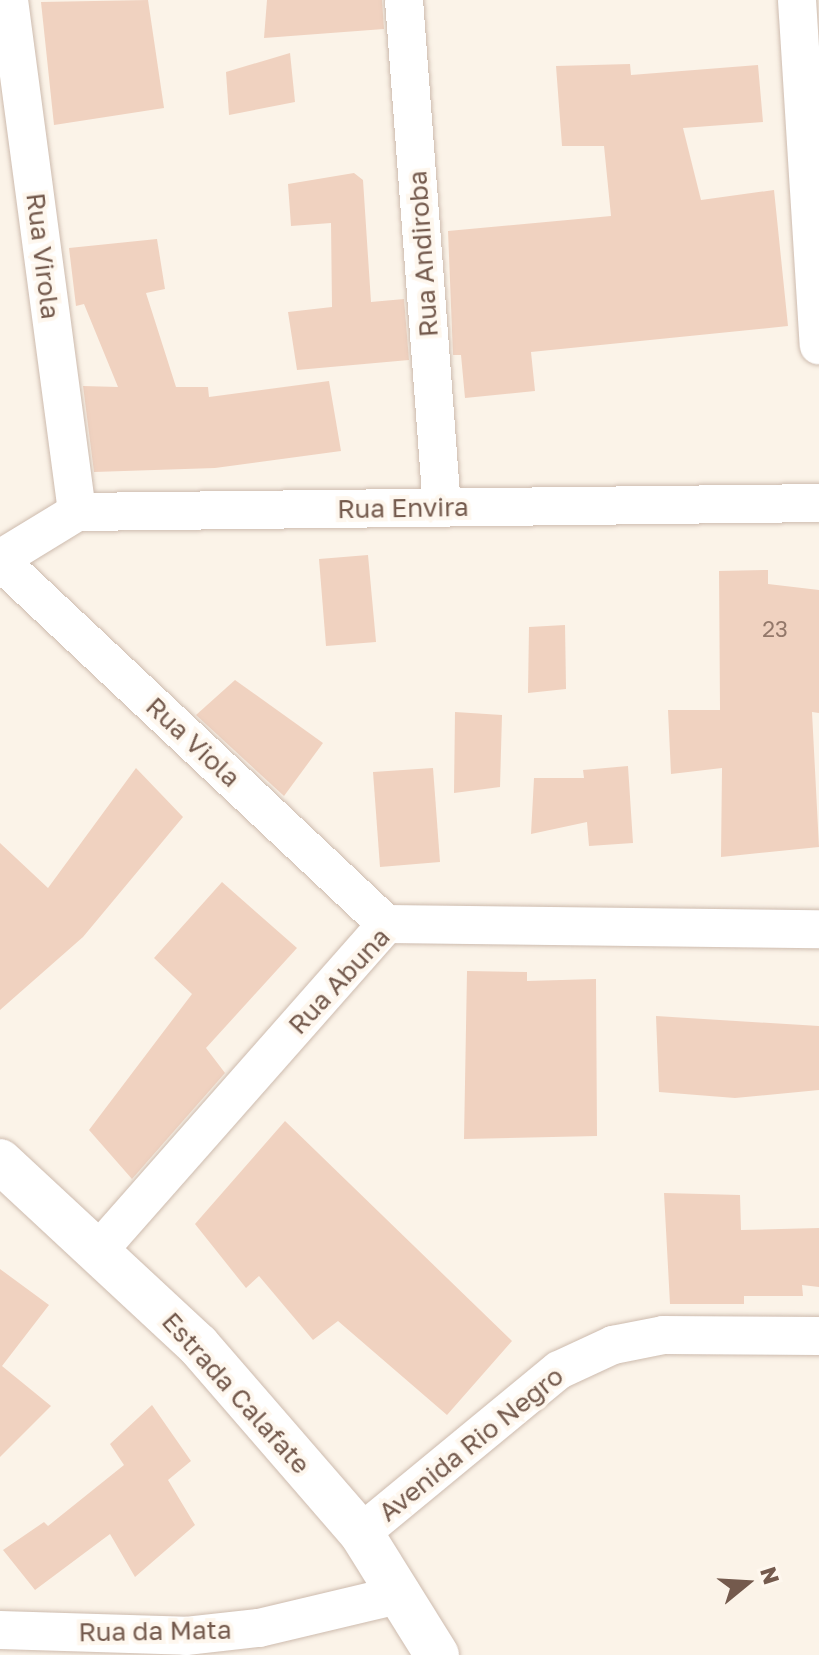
<!DOCTYPE html>
<style>
body{margin:0}
#map{position:relative;width:819px;height:1655px;overflow:hidden;background:#fbf3e8;font-family:"Golos Text",sans-serif}
div>[style]{position:absolute}
.building>*{inset:0;background:#f0d2c0}
.roads{filter:drop-shadow(0 0 2px #cdbbae) drop-shadow(0 0 2px #cdbbae)}
.minor>*{height:38px;margin:-19px;padding:0 19px;transform-origin:19px;border-radius:19px;background:#fff}
.tertiary>*{height:44px;margin:-22px;padding:0 22px;transform-origin:22px;border-radius:22px;background:#fff}
span{translate:-50% -50%;white-space:nowrap;text-align:center;line-height:1.15;-webkit-text-stroke:8px #fef7ee;paint-order:stroke}
.number-label{font-size:22px;color:#93786a}
.number-label span{-webkit-text-stroke-width:0}
.street-label{font-size:26px;color:#745a4d}
.north{position:absolute;left:707px;top:1543px;width:80px;height:80px;-webkit-text-stroke:6px #fef7ee;paint-order:stroke;rotate:72deg;font-size:22px;font-weight:700;line-height:32px;text-align:center;color:#745a4d}
.north::after{content:'';display:block;margin:auto;width:28px;height:36px;background:#745a4d;clip-path:polygon(50% 0,100% 100%,50% 72%,0 100%)}
</style>
<div id="map">
<div class="building">
<i style="clip-path:polygon(148px 0,164px 108px,54px 125px,41px 2px)"></i>
<i style="clip-path:polygon(267px 0,382px 0,384px 29px,264px 38px)"></i>
<i style="clip-path:polygon(290px 53px,295px 102px,229px 115px,226px 72px)"></i>
<i style="clip-path:polygon(630px 64px,631px 75px,758px 65px,763px 122px,683px 128px,701px 200px,774px 190px,788px 326px,531px 352px,535px 391px,465px 398px,461px 355px,453px 355px,448px 231px,611px 216px,604px 146px,562px 146px,556px 66px)"></i>
<i style="clip-path:polygon(354px 173px,363px 180px,371px 302px,404px 299px,409px 360px,297px 370px,288px 312px,332px 307px,331px 223px,291px 226px,288px 184px)"></i>
<i style="clip-path:polygon(157px 239px,165px 289px,146px 293px,176px 387px,208px 387px,209px 397px,329px 381px,341px 451px,215px 468px,94px 472px,83px 386px,118px 387px,84px 304px,76px 306px,69px 248px)"></i>
<i style="clip-path:polygon(368px 555px,376px 642px,326px 646px,319px 559px)"></i>
<i style="clip-path:polygon(768px 570px,768px 584px,819px 590px,819px 713px,812px 712px,819px 847px,721px 857px,722px 768px,671px 774px,668px 710px,720px 710px,719px 571px)"></i>
<i style="clip-path:polygon(565px 625px,566px 689px,528px 693px,529px 627px)"></i>
<i style="clip-path:polygon(235px 680px,323px 743px,284px 796px,196px 715px)"></i>
<i style="clip-path:polygon(455px 712px,502px 715px,500px 787px,454px 793px)"></i>
<i style="clip-path:polygon(628px 766px,633px 843px,589px 846px,587px 822px,531px 834px,534px 778px,584px 778px,583px 770px)"></i>
<i style="clip-path:polygon(136px 768px,183px 817px,83px 937px,0 1010px,0 843px,48px 888px)"></i>
<i style="clip-path:polygon(433px 768px,440px 862px,380px 867px,373px 772px)"></i>
<i style="clip-path:polygon(222px 882px,297px 948px,206px 1048px,225px 1073px,132px 1179px,89px 1130px,192px 994px,154px 958px)"></i>
<i style="clip-path:polygon(467px 971px,527px 972px,527px 981px,596px 979px,597px 1136px,464px 1139px)"></i>
<i style="clip-path:polygon(656px 1016px,819px 1026px,819px 1090px,735px 1098px,659px 1092px)"></i>
<i style="clip-path:polygon(285px 1121px,512px 1341px,447px 1415px,338px 1321px,313px 1340px,259px 1276px,246px 1288px,195px 1224px)"></i>
<i style="clip-path:polygon(664px 1193px,740px 1195px,741px 1230px,819px 1228px,819px 1287px,802px 1285px,803px 1296px,744px 1296px,744px 1304px,670px 1304px)"></i>
<i style="clip-path:polygon(0 1269px,49px 1305px,2px 1366px,51px 1406px,0 1457px)"></i>
<i style="clip-path:polygon(152px 1405px,191px 1461px,168px 1480px,195px 1525px,135px 1577px,110px 1534px,35px 1590px,3px 1550px,44px 1522px,48px 1526px,124px 1465px,110px 1444px)"></i>
</div>
<div class="roads">
<div class="minor">
<i style="left:9px;top:0;width:516px;rotate:82.43deg"></i>
<i style="left:404px;top:0;width:509px;rotate:85.72deg"></i>
<i style="left:797px;top:0;width:346px;rotate:86.4deg"></i>
<i style="left:0;top:559px;width:90px;rotate:-31.4deg"></i>
<i style="left:77px;top:512px;width:742px;rotate:-0.69deg"></i>
<i style="left:0;top:561px;width:530px;rotate:43.24deg"></i>
<i style="left:99px;top:1250px;width:434px;rotate:-48.6deg"></i>
<i style="left:386px;top:924px;width:433px;rotate:0.7deg"></i>
<i style="left:361px;top:1533px;width:256px;rotate:-39.5deg"></i>
<i style="left:559px;top:1370px;width:60px;rotate:-24.8deg"></i>
<i style="left:613px;top:1345px;width:51px;rotate:-11.3deg"></i>
<i style="left:663px;top:1335px;width:156px;rotate:0.4deg"></i>
<i style="left:0;top:1630px;width:186px;rotate:1.8deg"></i>
<i style="left:186px;top:1636px;width:73px;rotate:-6.3deg"></i>
<i style="left:259px;top:1628px;width:147px;rotate:-13.4deg"></i>
</div>
<div class="tertiary">
<i style="left:0;top:1161px;width:270px;rotate:42.9deg"></i>
<i style="left:198px;top:1345px;width:249px;rotate:49.1deg"></i>
<i style="left:361px;top:1533px;width:144px;rotate:58.1deg"></i>
</div>
</div>
<div class="number-label">
<span style="left:775px;top:629px">23</span>
</div>
<div class="street-label">
<span style="left:423px;top:254px;rotate:-94deg">Rua Andiroba</span>
<span style="left:43px;top:256px;rotate:83deg">Rua Virola</span>
<span style="left:403px;top:508px;rotate:-1deg">Rua Envira</span>
<span style="left:193px;top:742px;rotate:43deg">Rua Viola</span>
<span style="left:339px;top:981px;rotate:-47deg">Rua Abuna</span>
<span style="left:236px;top:1393px;rotate:48deg">Estrada Calafate</span>
<span style="left:471px;top:1444px;rotate:-39deg">Avenida Rio Negro</span>
<span style="left:155px;top:1631px;rotate:-1deg">Rua da Mata</span>
</div>
<div class="north">N</div>
</div>
